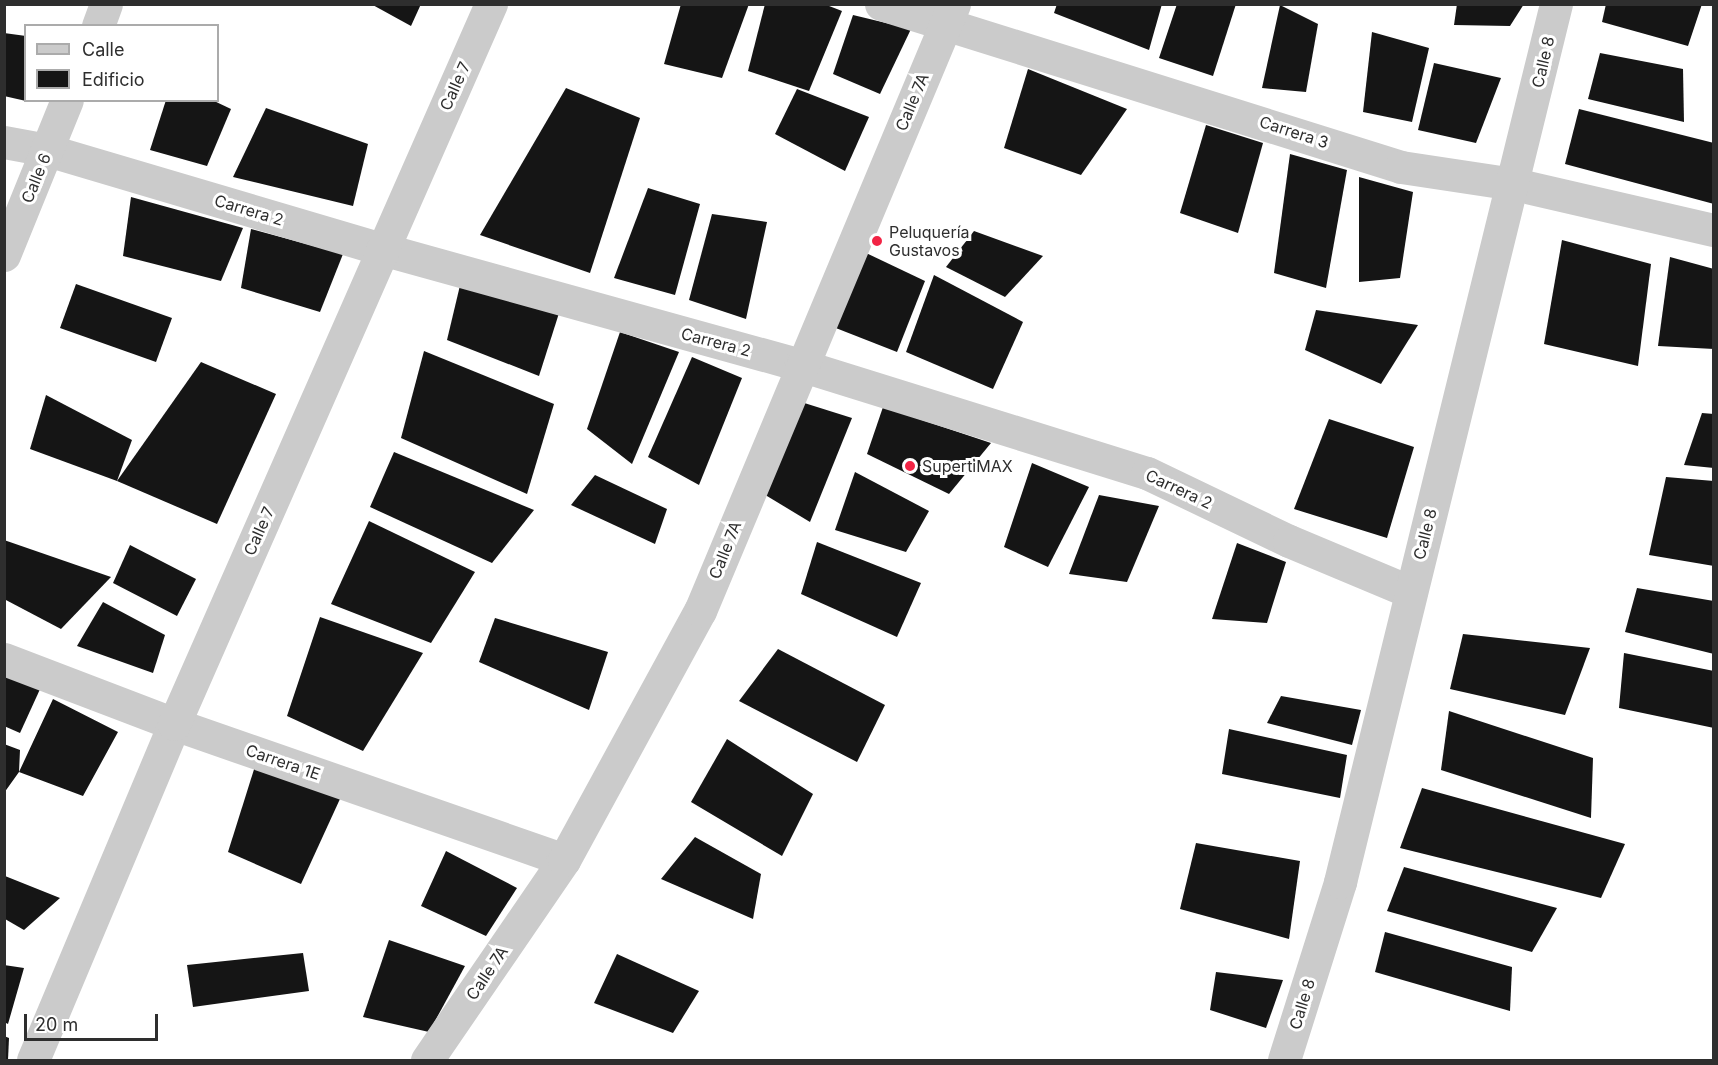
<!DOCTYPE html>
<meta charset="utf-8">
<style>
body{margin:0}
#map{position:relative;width:1718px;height:1065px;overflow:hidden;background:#fff;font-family:Inter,sans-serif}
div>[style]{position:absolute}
.building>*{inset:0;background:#151515}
.minor>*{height:33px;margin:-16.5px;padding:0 16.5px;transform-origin:16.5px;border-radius:16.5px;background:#cbcbcb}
.dots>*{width:16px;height:16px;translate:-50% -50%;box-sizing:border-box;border:3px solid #fff;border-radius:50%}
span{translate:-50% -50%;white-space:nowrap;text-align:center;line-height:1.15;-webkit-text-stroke:6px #fff;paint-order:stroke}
.street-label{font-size:16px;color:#2e2e2e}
.poi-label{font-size:16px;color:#2e2e2e}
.left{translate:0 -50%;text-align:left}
.frame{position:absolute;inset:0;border:6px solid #2e2e2e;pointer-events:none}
.legend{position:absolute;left:24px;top:24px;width:195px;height:78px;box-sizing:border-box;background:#fff;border:2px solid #ababab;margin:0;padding:8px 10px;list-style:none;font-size:18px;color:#2e2e2e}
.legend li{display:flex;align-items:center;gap:12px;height:30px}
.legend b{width:30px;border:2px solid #ababab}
.scale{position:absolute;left:24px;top:1014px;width:134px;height:27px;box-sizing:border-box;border:3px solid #2e2e2e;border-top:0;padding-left:8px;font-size:18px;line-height:21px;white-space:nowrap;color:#2e2e2e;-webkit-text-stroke:4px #fff;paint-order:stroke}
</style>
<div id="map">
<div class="building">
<i style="clip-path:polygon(371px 4px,421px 4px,411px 26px)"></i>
<i style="clip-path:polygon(681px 4px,749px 4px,722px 78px,664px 64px)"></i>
<i style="clip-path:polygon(765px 4px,824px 4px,842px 11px,809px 91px,748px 71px)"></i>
<i style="clip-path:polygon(1057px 4px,1162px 4px,1149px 50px,1054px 13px)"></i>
<i style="clip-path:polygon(1177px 4px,1236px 4px,1213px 76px,1159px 58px)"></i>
<i style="clip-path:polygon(1457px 4px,1524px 4px,1510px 26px,1454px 25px)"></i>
<i style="clip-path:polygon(1606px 4px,1702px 4px,1688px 46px,1602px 22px)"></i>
<i style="clip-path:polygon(1280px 5px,1318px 24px,1306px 92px,1262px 88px)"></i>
<i style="clip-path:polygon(853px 15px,911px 29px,880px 94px,833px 74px)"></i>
<i style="clip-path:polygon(1372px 32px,1429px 48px,1412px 122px,1363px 112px)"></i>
<i style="clip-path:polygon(4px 33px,26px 36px,26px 101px,4px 96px)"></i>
<i style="clip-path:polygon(1600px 53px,1683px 69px,1684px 122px,1588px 99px)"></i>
<i style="clip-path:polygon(1434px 63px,1501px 78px,1476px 143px,1418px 130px)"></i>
<i style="clip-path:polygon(1028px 69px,1127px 109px,1081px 175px,1004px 148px)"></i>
<i style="clip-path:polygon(566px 88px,640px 118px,590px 273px,480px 235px)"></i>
<i style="clip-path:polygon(797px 89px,869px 117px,845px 171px,775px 134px)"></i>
<i style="clip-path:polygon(166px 100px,212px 100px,231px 109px,207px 166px,150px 150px)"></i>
<i style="clip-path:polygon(266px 108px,368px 144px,353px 206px,233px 177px)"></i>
<i style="clip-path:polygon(1579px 109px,1714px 143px,1714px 204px,1565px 164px)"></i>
<i style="clip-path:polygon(1206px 125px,1263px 143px,1238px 233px,1180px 213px)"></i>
<i style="clip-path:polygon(1290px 154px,1347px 170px,1326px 288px,1274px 273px)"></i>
<i style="clip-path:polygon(1359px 177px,1413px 192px,1400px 278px,1359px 282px)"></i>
<i style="clip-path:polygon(648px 188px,700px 204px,675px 295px,614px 278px)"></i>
<i style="clip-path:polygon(131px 197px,243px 228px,221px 281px,123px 256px)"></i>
<i style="clip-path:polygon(712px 214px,767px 222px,746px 319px,689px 300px)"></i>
<i style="clip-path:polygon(251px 229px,343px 254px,320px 312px,241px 288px)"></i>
<i style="clip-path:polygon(974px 231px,1043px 256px,1005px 297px,946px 267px)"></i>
<i style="clip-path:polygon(1562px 240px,1651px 264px,1638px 366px,1544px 344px)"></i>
<i style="clip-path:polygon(864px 252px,925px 281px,897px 352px,823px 323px)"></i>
<i style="clip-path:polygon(1670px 257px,1714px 269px,1714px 349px,1658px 346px)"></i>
<i style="clip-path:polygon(934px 275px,1023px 322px,993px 389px,906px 352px)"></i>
<i style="clip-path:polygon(462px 277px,560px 310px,539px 376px,447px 340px)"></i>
<i style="clip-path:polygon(76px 284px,172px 318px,156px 362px,60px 328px)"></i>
<i style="clip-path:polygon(1316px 310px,1418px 325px,1381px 384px,1305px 350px)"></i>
<i style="clip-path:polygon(620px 332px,679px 352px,632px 464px,587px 429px)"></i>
<i style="clip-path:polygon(424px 351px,554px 404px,527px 494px,401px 438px)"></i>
<i style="clip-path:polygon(692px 357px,742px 378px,699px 485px,648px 457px)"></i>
<i style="clip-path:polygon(201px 362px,276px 394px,217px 524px,117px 481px)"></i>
<i style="clip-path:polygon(46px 395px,132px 440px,117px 481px,30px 449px)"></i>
<i style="clip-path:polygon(798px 401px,852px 418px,810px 522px,757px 490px)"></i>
<i style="clip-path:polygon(883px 407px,991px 443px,949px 494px,867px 454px)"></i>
<i style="clip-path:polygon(1702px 413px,1714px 414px,1714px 468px,1684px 465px)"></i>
<i style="clip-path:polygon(1329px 419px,1414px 447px,1387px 538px,1294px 509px)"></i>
<i style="clip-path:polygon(394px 452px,534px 510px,492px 563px,370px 507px)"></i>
<i style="clip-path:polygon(1032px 463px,1089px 487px,1048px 567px,1004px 547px)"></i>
<i style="clip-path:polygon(855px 472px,929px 511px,906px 552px,835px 530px)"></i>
<i style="clip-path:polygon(595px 475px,667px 509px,655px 544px,571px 505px)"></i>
<i style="clip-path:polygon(1666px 477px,1714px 481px,1714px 566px,1649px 555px)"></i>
<i style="clip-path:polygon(1099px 495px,1159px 506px,1127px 582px,1069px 574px)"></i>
<i style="clip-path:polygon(369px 521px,475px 572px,431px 643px,331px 604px)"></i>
<i style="clip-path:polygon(4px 540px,111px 577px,61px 629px,4px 599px)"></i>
<i style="clip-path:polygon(817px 542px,921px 583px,897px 637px,801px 594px)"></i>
<i style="clip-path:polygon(1237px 543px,1286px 562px,1267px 623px,1212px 619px)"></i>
<i style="clip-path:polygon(130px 545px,196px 579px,177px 616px,113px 583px)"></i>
<i style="clip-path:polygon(1637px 588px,1714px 601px,1714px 654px,1625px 632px)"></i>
<i style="clip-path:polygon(103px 602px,165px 635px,153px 673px,77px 646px)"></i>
<i style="clip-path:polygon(320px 617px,423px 653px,363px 751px,287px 716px)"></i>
<i style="clip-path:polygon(495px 618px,608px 652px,589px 710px,479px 662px)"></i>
<i style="clip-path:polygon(1463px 634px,1590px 648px,1565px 715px,1450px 689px)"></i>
<i style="clip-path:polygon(778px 649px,885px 705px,857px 762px,739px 701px)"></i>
<i style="clip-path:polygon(1624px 653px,1714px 671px,1714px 728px,1619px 708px)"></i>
<i style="clip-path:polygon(4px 673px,41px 687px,20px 733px,4px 726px)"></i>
<i style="clip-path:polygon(1281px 696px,1361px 710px,1352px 745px,1267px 723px)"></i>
<i style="clip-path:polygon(53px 699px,118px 732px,83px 796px,19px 772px,4px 793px,4px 744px,20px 750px,19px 772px)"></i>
<i style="clip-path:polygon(1449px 711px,1593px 758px,1591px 818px,1441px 770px)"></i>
<i style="clip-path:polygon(1229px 729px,1347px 755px,1340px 798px,1222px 774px)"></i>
<i style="clip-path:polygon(727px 739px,813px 794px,782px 856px,691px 802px)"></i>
<i style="clip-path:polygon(256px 763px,345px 788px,301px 884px,228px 852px)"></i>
<i style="clip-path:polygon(1422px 788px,1625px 844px,1601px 898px,1400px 848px)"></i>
<i style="clip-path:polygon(695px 837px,761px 874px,753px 919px,661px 879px)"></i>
<i style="clip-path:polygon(1196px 843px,1300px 861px,1289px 939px,1180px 909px)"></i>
<i style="clip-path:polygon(446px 851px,517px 888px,486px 936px,421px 906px)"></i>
<i style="clip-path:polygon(1404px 867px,1557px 908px,1532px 952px,1387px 911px)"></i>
<i style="clip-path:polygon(5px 876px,60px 898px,24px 930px,5px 919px)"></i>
<i style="clip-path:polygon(1385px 932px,1512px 967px,1510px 1011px,1375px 972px)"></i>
<i style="clip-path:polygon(389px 940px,465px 966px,429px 1032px,363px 1017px)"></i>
<i style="clip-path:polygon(303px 953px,309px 991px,193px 1007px,187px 965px)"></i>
<i style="clip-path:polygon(617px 954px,699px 991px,673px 1033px,594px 1003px)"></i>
<i style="clip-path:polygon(4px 965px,24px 968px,8px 1024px,4px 1022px)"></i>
<i style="clip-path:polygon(1216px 972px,1283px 980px,1266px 1028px,1210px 1010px)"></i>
<i style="clip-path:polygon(4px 1036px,9px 1038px,8px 1060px,4px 1060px)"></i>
</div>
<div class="minor">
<i style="left:881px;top:4px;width:545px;rotate:17.4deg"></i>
<i style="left:1401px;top:167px;width:114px;rotate:8.6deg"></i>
<i style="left:1514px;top:184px;width:205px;rotate:13deg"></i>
<i style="left:98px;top:26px;width:23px;rotate:-70deg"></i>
<i style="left:4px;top:142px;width:44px;rotate:10.5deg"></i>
<i style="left:47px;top:150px;width:349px;rotate:16.5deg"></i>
<i style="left:382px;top:249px;width:434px;rotate:15.5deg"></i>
<i style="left:800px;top:365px;width:363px;rotate:17.3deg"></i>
<i style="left:1147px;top:473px;width:157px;rotate:25.6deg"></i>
<i style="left:1289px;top:541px;width:132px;rotate:22.7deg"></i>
<i style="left:4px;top:255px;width:167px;rotate:-67.9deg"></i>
<i style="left:4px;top:659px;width:182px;rotate:20.9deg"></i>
<i style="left:174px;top:724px;width:413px;rotate:19.2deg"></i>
<i style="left:33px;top:1060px;width:364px;rotate:-67.2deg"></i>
<i style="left:174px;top:724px;width:787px;rotate:-66.24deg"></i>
<i style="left:427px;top:1060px;width:242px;rotate:-55.6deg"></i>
<i style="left:564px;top:860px;width:284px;rotate:-61.4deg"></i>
<i style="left:700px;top:611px;width:658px;rotate:-67.29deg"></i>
<i style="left:1284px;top:1060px;width:187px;rotate:-72.5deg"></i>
<i style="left:1340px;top:882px;width:904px;rotate:-76.18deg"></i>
</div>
<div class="dots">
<i style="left:877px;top:241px;background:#f22445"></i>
<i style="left:910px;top:466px;background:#f22445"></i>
</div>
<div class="street-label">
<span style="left:1543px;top:62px;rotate:-77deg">Calle 8</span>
<span style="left:455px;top:86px;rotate:-66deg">Calle 7</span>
<span style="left:912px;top:102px;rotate:-67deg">Calle 7A</span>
<span style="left:1294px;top:132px;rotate:18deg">Carrera 3</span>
<span style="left:36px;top:178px;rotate:-68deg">Calle 6</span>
<span style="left:249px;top:210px;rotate:17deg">Carrera 2</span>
<span style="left:716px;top:342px;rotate:15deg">Carrera 2</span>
<span style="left:1179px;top:489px;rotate:25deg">Carrera 2</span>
<span style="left:259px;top:531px;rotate:-66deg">Calle 7</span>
<span style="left:1425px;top:534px;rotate:-76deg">Calle 8</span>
<span style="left:725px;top:550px;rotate:-68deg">Calle 7A</span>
<span style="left:283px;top:762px;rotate:19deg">Carrera 1E</span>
<span style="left:487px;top:973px;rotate:-56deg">Calle 7A</span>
<span style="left:1302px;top:1004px;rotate:-73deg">Calle 8</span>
</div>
<div class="poi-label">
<span class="left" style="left:889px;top:241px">Peluquería<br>Gustavos</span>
<span class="left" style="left:922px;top:466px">SupertiMAX</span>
</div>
<div class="frame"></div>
<ul class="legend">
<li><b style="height:8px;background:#cbcbcb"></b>Calle</li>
<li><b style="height:16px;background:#151515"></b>Edificio</li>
</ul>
<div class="scale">20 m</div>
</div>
